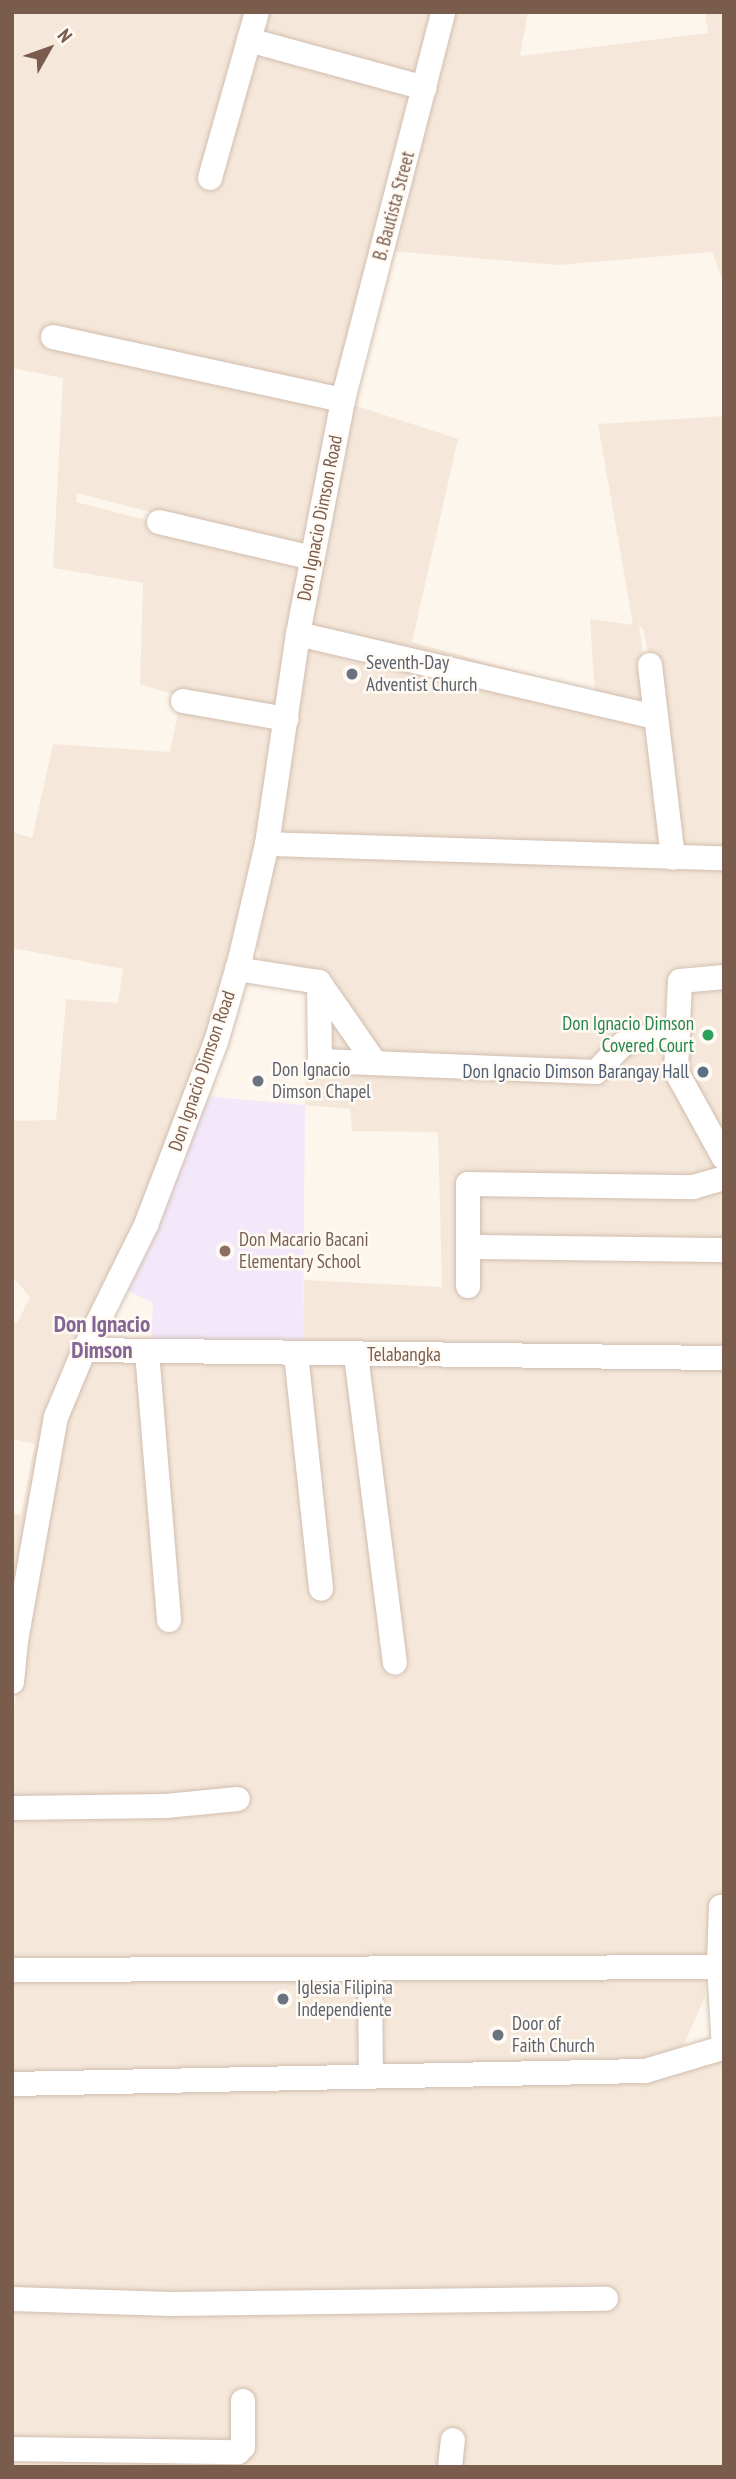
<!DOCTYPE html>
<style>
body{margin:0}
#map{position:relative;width:736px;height:2479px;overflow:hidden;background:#fdf6ec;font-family:"PT Sans Narrow",sans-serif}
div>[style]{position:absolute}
.residential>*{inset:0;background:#f5e8da}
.education>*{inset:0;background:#f3e8fa}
.roads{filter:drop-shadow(0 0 2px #d1beb0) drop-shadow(0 0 2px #d1beb0)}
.minor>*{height:24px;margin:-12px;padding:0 12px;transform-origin:12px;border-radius:12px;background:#fff}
.dots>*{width:19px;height:19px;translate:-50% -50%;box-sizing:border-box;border:4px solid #fffaf3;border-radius:50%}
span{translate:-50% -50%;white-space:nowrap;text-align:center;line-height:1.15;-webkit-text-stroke:5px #fffaf3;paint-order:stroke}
.street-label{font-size:19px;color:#7a5c4d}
.worship-label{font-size:19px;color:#5b616d}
.left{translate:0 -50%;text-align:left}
.leisure-label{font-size:19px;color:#27864d}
.right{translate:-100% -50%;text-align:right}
.service-label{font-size:19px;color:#4e5e75}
.education-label{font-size:19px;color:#785e54}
.quarter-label{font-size:23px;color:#846695;font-weight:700}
.frame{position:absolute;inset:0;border:14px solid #7a5c4d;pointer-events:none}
.north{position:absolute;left:14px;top:14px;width:70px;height:70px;-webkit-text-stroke:5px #fffaf3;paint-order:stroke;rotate:50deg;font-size:19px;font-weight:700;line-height:28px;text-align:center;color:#7a5c4d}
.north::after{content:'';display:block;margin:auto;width:24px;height:32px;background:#7a5c4d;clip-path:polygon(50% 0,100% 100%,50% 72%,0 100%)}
</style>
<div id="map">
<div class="residential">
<i style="clip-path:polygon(12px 12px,252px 12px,253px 48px,413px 95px,339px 395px,43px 333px,40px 339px,334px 407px,301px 551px,77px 493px,76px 502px,301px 560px,257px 845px,202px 1051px,137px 1220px,99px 1292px,12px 1611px,12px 1513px,21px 1515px,35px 1444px,12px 1439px,12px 1322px,17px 1323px,30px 1297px,12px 1276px,12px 1121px,56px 1120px,66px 999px,118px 1003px,123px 969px,12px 948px,12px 832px,32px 838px,53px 744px,170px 752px,181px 697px,140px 684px,143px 583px,53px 568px,63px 378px,12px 368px)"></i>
<i style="clip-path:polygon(261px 12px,435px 12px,419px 80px,254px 36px)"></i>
<i style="clip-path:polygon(451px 12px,528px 12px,520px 56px,708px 33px,705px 12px,724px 12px,724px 283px,712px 252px,557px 265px,390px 251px)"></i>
<i style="clip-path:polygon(351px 404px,458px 439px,412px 642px,595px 693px,590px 619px,633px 625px,598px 424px,724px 416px,724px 853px,677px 847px,660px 703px,643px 629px,639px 624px,666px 830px,656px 850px,290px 840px,277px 829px,307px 631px)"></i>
<i style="clip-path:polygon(277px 856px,724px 863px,724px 966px,689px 965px,674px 970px,666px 989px,665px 1030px,595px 1067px,314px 1054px,316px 980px,270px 965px,260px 957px,257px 947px,272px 861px)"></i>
<i style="clip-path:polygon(724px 979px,724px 1150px,680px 1072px,683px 986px)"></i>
<i style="clip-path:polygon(627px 1045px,664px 1047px,664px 1064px,713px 1159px,717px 1170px,714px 1175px,478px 1179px,472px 1252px,724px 1254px,724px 1350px,303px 1348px,304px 1280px,442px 1287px,438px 1132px,352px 1131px,350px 1109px,305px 1105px,306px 1067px,582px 1080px)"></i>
<i style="clip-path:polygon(724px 1187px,724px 1246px,473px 1244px,475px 1190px)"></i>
<i style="clip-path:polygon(95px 1357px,338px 1363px,345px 1368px,390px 1677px,403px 1675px,363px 1360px,724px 1367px,724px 1955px,12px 1972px,12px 1727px,23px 1639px,65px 1421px)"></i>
<i style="clip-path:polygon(699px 1969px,705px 1981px,705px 1997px,684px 2044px,669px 2061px,12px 2078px,12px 1975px)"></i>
<i style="clip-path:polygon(724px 2060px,724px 2467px,12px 2467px,12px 2088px,644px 2076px)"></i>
</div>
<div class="education">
<i style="clip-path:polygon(203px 1096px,305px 1105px,303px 1348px,151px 1343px,153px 1303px,126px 1290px)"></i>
</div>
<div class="roads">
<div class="minor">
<i style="left:249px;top:40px;width:182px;rotate:15.3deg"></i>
<i style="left:210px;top:178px;width:173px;rotate:-74.2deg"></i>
<i style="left:53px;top:337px;width:297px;rotate:12.3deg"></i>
<i style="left:159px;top:522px;width:157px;rotate:13.2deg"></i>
<i style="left:298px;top:634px;width:367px;rotate:13.1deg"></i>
<i style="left:650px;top:665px;width:194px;rotate:83.2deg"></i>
<i style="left:183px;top:701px;width:105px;rotate:9.9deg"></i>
<i style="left:267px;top:844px;width:457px;rotate:1.8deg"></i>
<i style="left:237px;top:969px;width:83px;rotate:9deg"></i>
<i style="left:319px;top:982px;width:79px;rotate:89.3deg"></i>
<i style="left:320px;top:1061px;width:276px;rotate:2.3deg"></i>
<i style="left:596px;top:1072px;width:39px;rotate:-46deg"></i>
<i style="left:623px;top:1044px;width:17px;rotate:-21deg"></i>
<i style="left:639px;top:1038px;width:39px;rotate:-6deg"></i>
<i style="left:724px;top:977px;width:44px;rotate:174.8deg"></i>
<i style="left:680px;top:981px;width:90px;rotate:92.5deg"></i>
<i style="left:676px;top:1071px;width:99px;rotate:61.1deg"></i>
<i style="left:319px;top:982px;width:98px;rotate:55.3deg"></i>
<i style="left:469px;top:1247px;width:255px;rotate:0.7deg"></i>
<i style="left:468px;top:1286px;width:102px;rotate:-90deg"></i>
<i style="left:468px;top:1184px;width:225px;rotate:0.8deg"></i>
<i style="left:693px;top:1187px;width:32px;rotate:-16deg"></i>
<i style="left:84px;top:1350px;width:640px;rotate:0.72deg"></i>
<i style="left:147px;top:1352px;width:269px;rotate:85.3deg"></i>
<i style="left:296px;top:1354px;width:236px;rotate:83.9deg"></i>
<i style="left:356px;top:1355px;width:310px;rotate:82.8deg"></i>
<i style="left:12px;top:1682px;width:41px;rotate:-84.4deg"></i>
<i style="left:16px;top:1641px;width:228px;rotate:-79.9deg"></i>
<i style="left:56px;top:1417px;width:73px;rotate:-67.3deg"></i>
<i style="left:84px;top:1350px;width:140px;rotate:-63.6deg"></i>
<i style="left:146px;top:1225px;width:196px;rotate:-69.1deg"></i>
<i style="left:216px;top:1042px;width:85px;rotate:-73.7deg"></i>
<i style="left:240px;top:960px;width:119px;rotate:-76.9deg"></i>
<i style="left:267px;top:844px;width:212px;rotate:-81.6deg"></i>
<i style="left:298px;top:634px;width:238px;rotate:-79.1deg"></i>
<i style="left:343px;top:400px;width:401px;rotate:-75.5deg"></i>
<i style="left:12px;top:1808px;width:154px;rotate:-0.7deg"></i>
<i style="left:166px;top:1806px;width:72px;rotate:-5.6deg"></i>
<i style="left:724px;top:1907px;width:3px;rotate:180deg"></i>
<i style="left:721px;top:1907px;width:58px;rotate:92deg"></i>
<i style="left:719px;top:1965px;width:84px;rotate:86.6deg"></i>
<i style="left:12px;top:1970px;width:712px;rotate:-0.24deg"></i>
<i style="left:370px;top:1970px;width:107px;rotate:89.5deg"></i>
<i style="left:12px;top:2084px;width:633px;rotate:-1.18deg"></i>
<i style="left:645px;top:2071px;width:80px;rotate:-16.6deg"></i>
<i style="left:12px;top:2299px;width:159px;rotate:1.8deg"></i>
<i style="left:171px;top:2304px;width:435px;rotate:-0.7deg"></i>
<i style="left:12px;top:2449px;width:226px;rotate:0.8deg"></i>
<i style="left:238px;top:2452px;width:7px;rotate:-45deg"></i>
<i style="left:243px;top:2447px;width:46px;rotate:-90deg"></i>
<i style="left:450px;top:2467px;width:27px;rotate:-84deg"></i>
</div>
</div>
<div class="dots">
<i style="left:352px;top:674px;background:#6b7280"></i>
<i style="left:708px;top:1035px;background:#2e9e5b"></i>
<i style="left:703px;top:1072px;background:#5c6f8a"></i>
<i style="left:258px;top:1081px;background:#6b7280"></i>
<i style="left:225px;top:1251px;background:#8d6e63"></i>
<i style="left:283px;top:1999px;background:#6b7280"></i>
<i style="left:498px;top:2035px;background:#6b7280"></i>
</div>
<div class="street-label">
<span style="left:394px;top:206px;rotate:-75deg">B. Bautista Street</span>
<span style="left:320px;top:518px;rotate:-79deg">Don Ignacio Dimson Road</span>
<span style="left:202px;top:1071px;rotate:-71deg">Don Ignacio Dimson Road</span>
<span style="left:404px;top:1355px">Telabangka</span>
</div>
<div class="worship-label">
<span class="left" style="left:366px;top:674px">Seventh-Day<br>Adventist Church</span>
<span class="left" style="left:272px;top:1081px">Don Ignacio<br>Dimson Chapel</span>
<span class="left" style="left:297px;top:1999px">Iglesia Filipina<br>Independiente</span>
<span class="left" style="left:512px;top:2035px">Door of<br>Faith Church</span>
</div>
<div class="leisure-label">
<span class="right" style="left:694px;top:1035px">Don Ignacio Dimson<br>Covered Court</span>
</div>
<div class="service-label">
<span class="right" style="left:689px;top:1072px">Don Ignacio Dimson Barangay Hall</span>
</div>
<div class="education-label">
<span class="left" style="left:239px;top:1251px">Don Macario Bacani<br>Elementary School</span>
</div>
<div class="quarter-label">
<span style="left:102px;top:1337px">Don Ignacio<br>Dimson</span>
</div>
<div class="frame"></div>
<div class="north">N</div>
</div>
